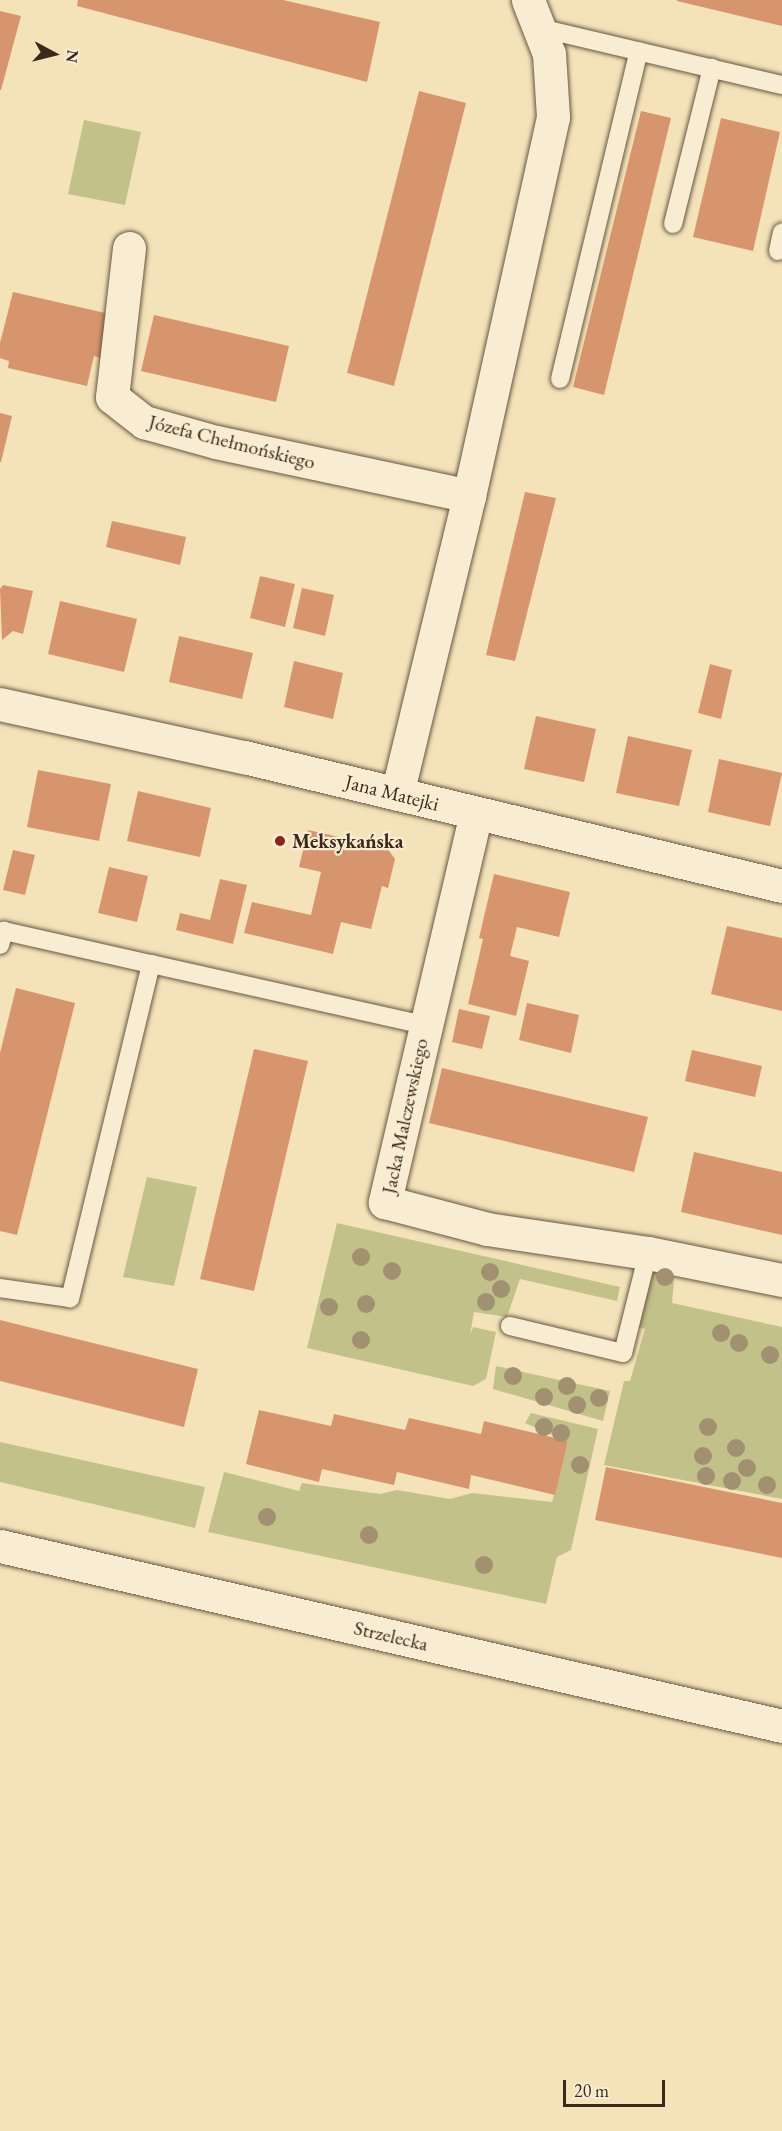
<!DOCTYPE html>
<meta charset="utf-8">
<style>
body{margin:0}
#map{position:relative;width:782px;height:2131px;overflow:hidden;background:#f4e3b9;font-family:"EB Garamond",serif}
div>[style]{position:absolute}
.green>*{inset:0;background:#c3c18a}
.building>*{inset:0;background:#d7956e}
.roads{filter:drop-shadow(0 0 2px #695741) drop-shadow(0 0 2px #695741)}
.lane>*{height:18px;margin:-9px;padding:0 9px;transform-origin:9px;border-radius:9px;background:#f8edd2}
.street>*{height:33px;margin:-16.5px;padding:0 16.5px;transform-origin:16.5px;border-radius:16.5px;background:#f8edd2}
.secondary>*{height:33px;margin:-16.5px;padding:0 16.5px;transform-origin:16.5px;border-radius:16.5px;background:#f8edd2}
.trees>*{width:18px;height:18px;margin:-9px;border-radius:50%;background:#a19170}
.dots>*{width:16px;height:16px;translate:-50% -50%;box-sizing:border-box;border:3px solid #f8edd2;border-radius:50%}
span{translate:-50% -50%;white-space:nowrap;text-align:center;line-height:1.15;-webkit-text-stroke:4.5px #f8edd2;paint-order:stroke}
.street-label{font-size:20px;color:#3b2819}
.poi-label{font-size:20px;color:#3b2819;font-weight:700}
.left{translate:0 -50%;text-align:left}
.north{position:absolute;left:24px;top:24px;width:60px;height:60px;-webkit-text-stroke:4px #f8edd2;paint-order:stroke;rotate:97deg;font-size:16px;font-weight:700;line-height:24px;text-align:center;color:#3b2819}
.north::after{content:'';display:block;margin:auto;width:21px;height:27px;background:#3b2819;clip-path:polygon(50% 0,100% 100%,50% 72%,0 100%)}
.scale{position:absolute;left:563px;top:2080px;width:102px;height:27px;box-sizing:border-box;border:3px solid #3b2819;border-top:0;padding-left:8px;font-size:18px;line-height:21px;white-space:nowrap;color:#3b2819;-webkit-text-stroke:4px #f8edd2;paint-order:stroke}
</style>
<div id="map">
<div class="green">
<i style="clip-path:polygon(84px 120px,141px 132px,125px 205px,68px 194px)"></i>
<i style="clip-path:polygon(147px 1177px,197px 1187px,174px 1286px,123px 1277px)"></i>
<i style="clip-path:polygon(337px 1223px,620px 1287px,617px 1301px,520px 1279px,507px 1317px,474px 1312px,470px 1335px,473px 1327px,496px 1332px,486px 1379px,473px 1386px,307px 1348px)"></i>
<i style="clip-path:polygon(654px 1265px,675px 1269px,672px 1303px,782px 1327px,782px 1499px,604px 1465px,624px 1381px,630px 1381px,645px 1329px,637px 1327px)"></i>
<i style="clip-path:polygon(496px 1366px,610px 1391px,603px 1421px,493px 1389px)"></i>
<i style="clip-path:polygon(531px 1413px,598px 1429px,571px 1550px,557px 1557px,546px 1604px,208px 1532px,224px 1472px,299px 1491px,302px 1483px,380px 1494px,397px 1490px,450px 1499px,472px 1493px,552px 1502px,568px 1442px,525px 1423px)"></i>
<i style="clip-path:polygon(0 1442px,205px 1487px,195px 1528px,0 1482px)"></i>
</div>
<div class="building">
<i style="clip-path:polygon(78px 0,283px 0,380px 22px,367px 82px,77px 6px)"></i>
<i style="clip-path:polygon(677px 0,782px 0,782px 26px,677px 1px)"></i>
<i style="clip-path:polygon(0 11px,21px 16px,1px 90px,0 90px)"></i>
<i style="clip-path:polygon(419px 91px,466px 103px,394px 386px,347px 373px)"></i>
<i style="clip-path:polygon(641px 111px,671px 118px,604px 395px,573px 387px)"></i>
<i style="clip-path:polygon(721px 118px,780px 132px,753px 251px,693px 237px)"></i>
<i style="clip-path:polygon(13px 292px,114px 315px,104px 359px,94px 356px,87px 386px,8px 368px,9px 361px,0 358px,0 343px)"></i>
<i style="clip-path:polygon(154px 315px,289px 346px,276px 402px,141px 371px)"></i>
<i style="clip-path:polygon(0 413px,12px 416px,1px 462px,0 462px)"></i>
<i style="clip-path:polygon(525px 492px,556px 498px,515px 661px,486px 655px)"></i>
<i style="clip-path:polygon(112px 521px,186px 537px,180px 565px,106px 547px)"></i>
<i style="clip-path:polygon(260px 576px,295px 584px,285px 627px,250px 618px)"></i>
<i style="clip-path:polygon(3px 585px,33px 591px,23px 634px,13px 631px,2px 640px,0 589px)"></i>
<i style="clip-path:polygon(302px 588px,334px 595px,325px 636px,293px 628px)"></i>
<i style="clip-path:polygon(60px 601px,137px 619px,124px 672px,48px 654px)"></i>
<i style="clip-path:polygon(179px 636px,253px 653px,242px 699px,169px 682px)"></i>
<i style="clip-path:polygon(294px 661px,343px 673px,333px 719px,284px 707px)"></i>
<i style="clip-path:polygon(710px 664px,732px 670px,721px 719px,698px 713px)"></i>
<i style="clip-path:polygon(536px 716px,596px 729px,584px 782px,524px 769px)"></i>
<i style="clip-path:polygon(628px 736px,692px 750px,679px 806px,616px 793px)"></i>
<i style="clip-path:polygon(719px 759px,782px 773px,770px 826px,708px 812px)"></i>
<i style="clip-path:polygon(38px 770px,111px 784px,99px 841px,27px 827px)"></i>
<i style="clip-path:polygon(138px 791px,211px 808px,200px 857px,127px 841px)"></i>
<i style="clip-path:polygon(308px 830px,387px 848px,395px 859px,388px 888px,382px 886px,371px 929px,341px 922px,333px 954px,244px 933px,252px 902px,311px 915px,321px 872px,299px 867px)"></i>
<i style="clip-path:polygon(13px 850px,35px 855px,25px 895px,3px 890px)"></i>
<i style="clip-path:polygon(109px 867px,148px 876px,137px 922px,98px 913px)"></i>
<i style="clip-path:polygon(494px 874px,570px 892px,559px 937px,517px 927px,510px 956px,529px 961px,516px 1016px,468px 1004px,483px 939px,479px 938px)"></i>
<i style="clip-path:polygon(220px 879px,247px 885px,233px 944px,176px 930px,180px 913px,210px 920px)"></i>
<i style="clip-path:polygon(727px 926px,782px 938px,782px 1011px,711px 994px)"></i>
<i style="clip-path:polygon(16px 988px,75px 1003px,17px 1235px,0 1231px,0 1053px)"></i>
<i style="clip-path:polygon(527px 1003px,579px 1015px,571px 1053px,519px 1040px)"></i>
<i style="clip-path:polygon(459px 1009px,490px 1016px,482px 1049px,452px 1042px)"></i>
<i style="clip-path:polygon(254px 1049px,308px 1061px,254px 1291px,200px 1279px)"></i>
<i style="clip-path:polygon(692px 1050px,762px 1066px,755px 1097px,685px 1081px)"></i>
<i style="clip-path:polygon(442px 1068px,648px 1117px,634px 1172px,429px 1123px)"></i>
<i style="clip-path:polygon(694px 1152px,782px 1172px,782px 1235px,681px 1212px)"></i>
<i style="clip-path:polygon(0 1320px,198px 1369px,184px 1427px,0 1381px)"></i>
<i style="clip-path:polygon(259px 1410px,331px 1426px,334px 1414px,405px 1430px,409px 1418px,481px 1434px,484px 1421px,568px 1441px,555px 1495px,471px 1475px,469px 1489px,397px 1472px,394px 1485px,322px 1469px,319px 1482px,246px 1464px)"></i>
<i style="clip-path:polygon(606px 1467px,782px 1503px,782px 1558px,595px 1520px)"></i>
</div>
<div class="roads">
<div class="lane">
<i style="left:540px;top:28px;width:249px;rotate:13.3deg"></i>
<i style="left:673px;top:224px;width:161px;rotate:-76deg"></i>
<i style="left:778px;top:251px;width:19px;rotate:-78deg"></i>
<i style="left:560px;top:379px;width:337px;rotate:-76.5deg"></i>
<i style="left:0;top:945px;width:15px;rotate:-74deg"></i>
<i style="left:4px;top:931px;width:151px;rotate:12.7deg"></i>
<i style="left:151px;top:964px;width:344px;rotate:103.6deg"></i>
<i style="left:70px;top:1298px;width:71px;rotate:-171.9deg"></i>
<i style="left:151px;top:964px;width:280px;rotate:12.6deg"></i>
<i style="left:510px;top:1326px;width:116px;rotate:13.4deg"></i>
<i style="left:623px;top:1353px;width:103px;rotate:-76deg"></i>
</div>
<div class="street">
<i style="left:129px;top:248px;width:150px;rotate:96.5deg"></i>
<i style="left:112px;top:397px;width:41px;rotate:38deg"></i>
<i style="left:144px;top:422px;width:75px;rotate:15.5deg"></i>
<i style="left:216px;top:442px;width:259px;rotate:12deg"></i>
<i style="left:0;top:704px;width:250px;rotate:12.3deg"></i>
<i style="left:244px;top:757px;width:553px;rotate:13.48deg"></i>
<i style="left:397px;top:794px;width:307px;rotate:-76.4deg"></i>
<i style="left:469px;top:496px;width:388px;rotate:-77.5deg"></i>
<i style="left:553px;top:117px;width:63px;rotate:-93.6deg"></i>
<i style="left:549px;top:54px;width:58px;rotate:-111.3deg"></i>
<i style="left:476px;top:813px;width:400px;rotate:103.2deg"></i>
<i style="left:385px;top:1202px;width:106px;rotate:14.8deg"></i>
<i style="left:487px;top:1229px;width:163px;rotate:8.5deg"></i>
<i style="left:648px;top:1253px;width:137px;rotate:11.4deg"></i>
</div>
<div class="secondary">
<i style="left:0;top:1546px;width:802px;rotate:12.96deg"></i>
</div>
</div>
<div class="trees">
<i style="left:361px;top:1257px"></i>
<i style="left:392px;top:1271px"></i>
<i style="left:490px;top:1272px"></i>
<i style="left:665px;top:1277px"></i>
<i style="left:501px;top:1289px"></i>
<i style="left:486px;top:1302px"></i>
<i style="left:366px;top:1304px"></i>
<i style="left:329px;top:1307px"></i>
<i style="left:721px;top:1333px"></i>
<i style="left:361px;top:1340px"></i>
<i style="left:739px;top:1343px"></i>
<i style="left:770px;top:1355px"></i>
<i style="left:513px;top:1376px"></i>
<i style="left:567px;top:1386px"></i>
<i style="left:544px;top:1397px"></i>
<i style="left:599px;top:1398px"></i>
<i style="left:577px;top:1405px"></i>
<i style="left:544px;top:1427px"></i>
<i style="left:708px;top:1427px"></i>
<i style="left:561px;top:1433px"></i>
<i style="left:736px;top:1448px"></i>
<i style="left:703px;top:1456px"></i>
<i style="left:580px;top:1465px"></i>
<i style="left:747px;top:1468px"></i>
<i style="left:706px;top:1476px"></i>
<i style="left:732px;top:1481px"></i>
<i style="left:767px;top:1485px"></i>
<i style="left:267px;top:1517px"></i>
<i style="left:369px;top:1535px"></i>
<i style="left:484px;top:1565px"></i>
</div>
<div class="dots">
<i style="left:280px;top:841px;background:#8f2418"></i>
</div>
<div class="street-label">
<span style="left:232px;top:442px;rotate:14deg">Józefa Chełmońskiego</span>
<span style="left:392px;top:793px;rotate:14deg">Jana Matejki</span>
<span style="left:405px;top:1116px;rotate:-78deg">Jacka Malczewskiego</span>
<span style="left:391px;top:1636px;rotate:13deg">Strzelecka</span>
</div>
<div class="poi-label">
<span class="left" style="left:292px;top:841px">Meksykańska</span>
</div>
<div class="north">N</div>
<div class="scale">20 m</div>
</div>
